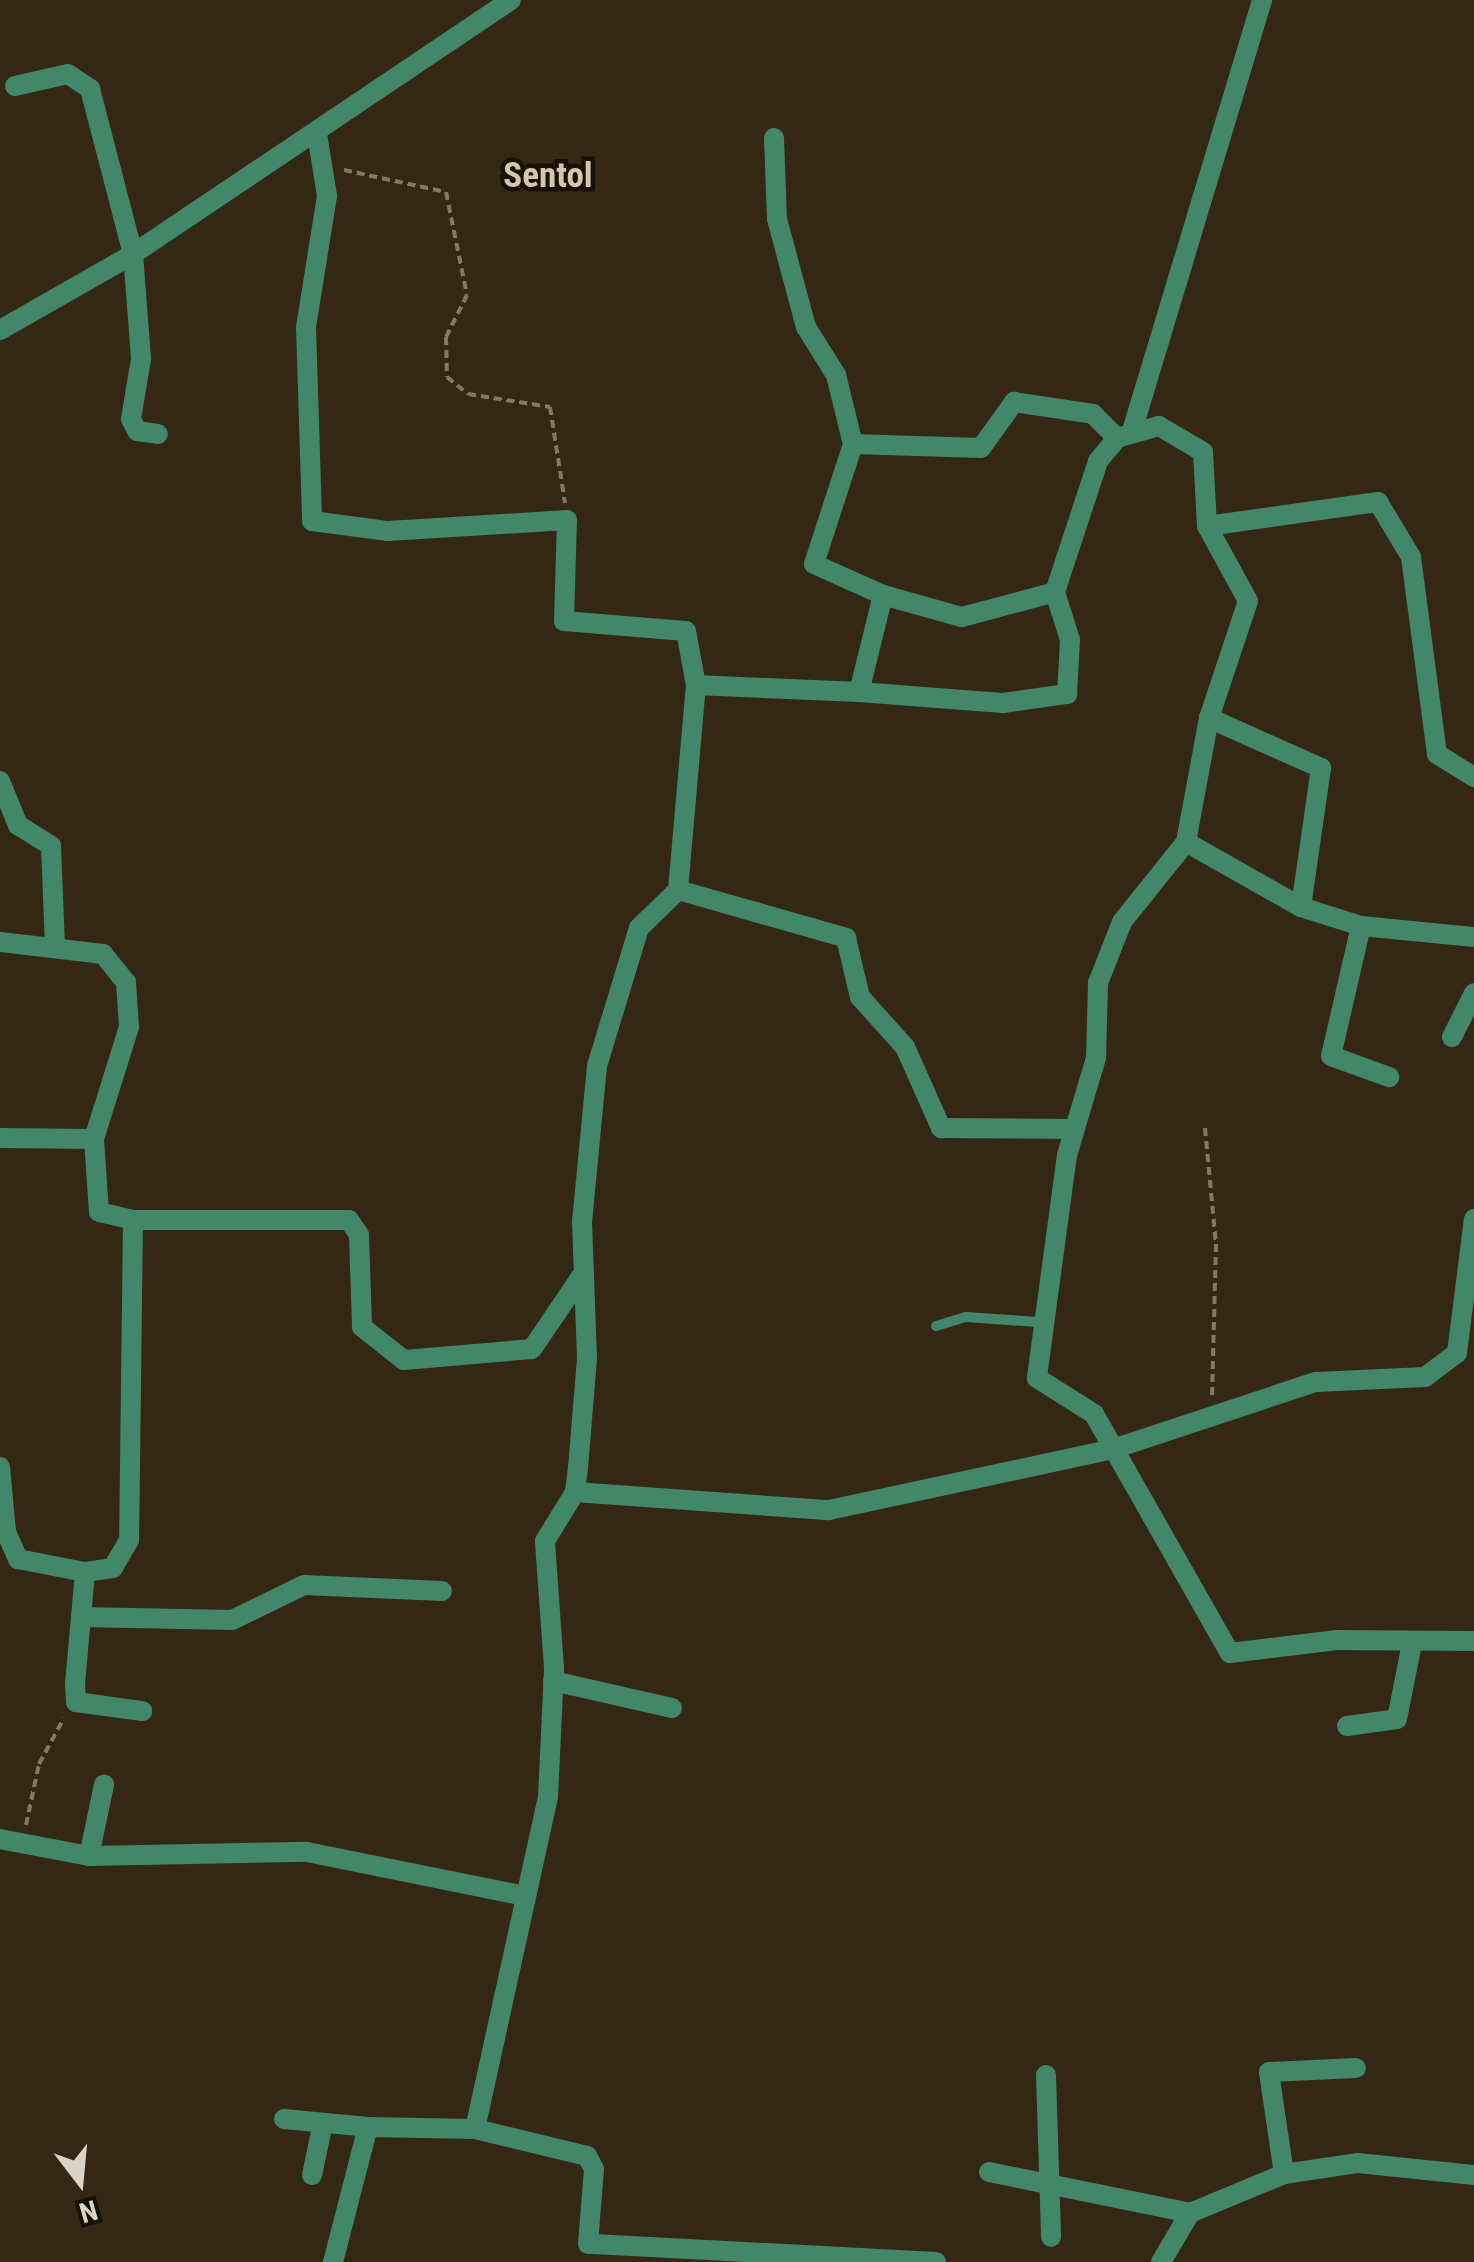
<!DOCTYPE html>
<style>
body{margin:0}
#map{position:relative;width:1474px;height:2262px;overflow:hidden;background:#342713;font-family:"Roboto Condensed",sans-serif}
div>[style]{position:absolute}
.path>*{height:4px;margin-top:-2px;transform-origin:0;background:repeating-linear-gradient(90deg,#837867 0 8px,transparent 0 13px)}
.service>*{height:10px;margin:-5px;padding:0 5px;transform-origin:5px;border-radius:5px;background:#428769}
.minor>*{height:20px;margin:-10px;padding:0 10px;transform-origin:10px;border-radius:10px;background:#428769}
span{translate:-50% -50%;white-space:nowrap;text-align:center;line-height:1.15;-webkit-text-stroke:9px #171109;paint-order:stroke}
.quarter-label{font-size:35px;color:#d7c6ae;font-weight:700}
.north{position:absolute;left:30px;top:2132px;width:100px;height:100px;-webkit-text-stroke:8px #171109;paint-order:stroke;rotate:164deg;font-size:28px;font-weight:700;line-height:40px;text-align:center;color:#dcd3c7}
.north::after{content:'';display:block;margin:auto;width:35px;height:45px;background:#dcd3c7;clip-path:polygon(50% 0,100% 100%,50% 72%,0 100%)}
</style>
<div id="map">
<div class="path">
<i style="left:344px;top:170px;width:104px;rotate:12.2deg"></i>
<i style="left:446px;top:192px;width:105px;rotate:78.5deg"></i>
<i style="left:467px;top:295px;width:47px;rotate:116.6deg"></i>
<i style="left:446px;top:337px;width:40px;rotate:88.6deg"></i>
<i style="left:447px;top:377px;width:27px;rotate:39deg"></i>
<i style="left:468px;top:394px;width:83px;rotate:9deg"></i>
<i style="left:550px;top:407px;width:97px;rotate:81.1deg"></i>
<i style="left:1205px;top:1128px;width:117px;rotate:84.6deg"></i>
<i style="left:1216px;top:1244px;width:153px;rotate:91.5deg"></i>
<i style="left:26px;top:1825px;width:62px;rotate:-78deg"></i>
<i style="left:39px;top:1764px;width:52px;rotate:-61.5deg"></i>
</div>
<div class="service">
<i style="left:936px;top:1326px;width:31px;rotate:-17deg"></i>
<i style="left:966px;top:1317px;width:72px;rotate:4deg"></i>
</div>
<div class="minor">
<i style="left:15px;top:86px;width:54px;rotate:-12.8deg"></i>
<i style="left:68px;top:74px;width:27px;rotate:34deg"></i>
<i style="left:90px;top:89px;width:171px;rotate:75.4deg"></i>
<i style="left:133px;top:254px;width:105px;rotate:85.6deg"></i>
<i style="left:141px;top:359px;width:61px;rotate:99.5deg"></i>
<i style="left:131px;top:419px;width:13px;rotate:63deg"></i>
<i style="left:137px;top:431px;width:21px;rotate:8deg"></i>
<i style="left:317px;top:134px;width:63px;rotate:80.8deg"></i>
<i style="left:327px;top:196px;width:133px;rotate:99.1deg"></i>
<i style="left:306px;top:327px;width:194px;rotate:88.2deg"></i>
<i style="left:312px;top:521px;width:77px;rotate:7.5deg"></i>
<i style="left:388px;top:531px;width:179px;rotate:-3.5deg"></i>
<i style="left:567px;top:520px;width:101px;rotate:91.7deg"></i>
<i style="left:564px;top:621px;width:122px;rotate:4.7deg"></i>
<i style="left:686px;top:631px;width:55px;rotate:79.5deg"></i>
<i style="left:774px;top:138px;width:81px;rotate:87.9deg"></i>
<i style="left:777px;top:219px;width:112px;rotate:75deg"></i>
<i style="left:806px;top:327px;width:57px;rotate:58deg"></i>
<i style="left:836px;top:375px;width:71px;rotate:76.2deg"></i>
<i style="left:853px;top:444px;width:126px;rotate:108deg"></i>
<i style="left:814px;top:564px;width:76px;rotate:24.2deg"></i>
<i style="left:0;top:330px;width:153px;rotate:-29.7deg"></i>
<i style="left:133px;top:254px;width:455px;rotate:-33.9deg"></i>
<i style="left:1132px;top:431px;width:450px;rotate:-73.2deg"></i>
<i style="left:853px;top:444px;width:128px;rotate:1.8deg"></i>
<i style="left:981px;top:448px;width:57px;rotate:-54.3deg"></i>
<i style="left:1014px;top:402px;width:80px;rotate:8.6deg"></i>
<i style="left:1093px;top:414px;width:34px;rotate:45deg"></i>
<i style="left:1207px;top:526px;width:173px;rotate:-8deg"></i>
<i style="left:1378px;top:502px;width:64px;rotate:59deg"></i>
<i style="left:1411px;top:557px;width:199px;rotate:82.5deg"></i>
<i style="left:1437px;top:754px;width:44px;rotate:31.9deg"></i>
<i style="left:859px;top:692px;width:144px;rotate:4.4deg"></i>
<i style="left:1003px;top:703px;width:65px;rotate:-8deg"></i>
<i style="left:1067px;top:694px;width:54px;rotate:-86.8deg"></i>
<i style="left:1070px;top:640px;width:50px;rotate:-107.4deg"></i>
<i style="left:1209px;top:718px;width:123px;rotate:24.1deg"></i>
<i style="left:1321px;top:768px;width:140px;rotate:98.2deg"></i>
<i style="left:0;top:781px;width:48px;rotate:67.8deg"></i>
<i style="left:18px;top:825px;width:39px;rotate:32deg"></i>
<i style="left:51px;top:846px;width:101px;rotate:87.7deg"></i>
<i style="left:1186px;top:842px;width:102px;rotate:128.7deg"></i>
<i style="left:1122px;top:922px;width:66px;rotate:111.5deg"></i>
<i style="left:1098px;top:983px;width:75px;rotate:91.5deg"></i>
<i style="left:1096px;top:1058px;width:101px;rotate:106.6deg"></i>
<i style="left:1067px;top:1155px;width:225px;rotate:97.7deg"></i>
<i style="left:1037px;top:1378px;width:67px;rotate:32.3deg"></i>
<i style="left:1094px;top:1414px;width:275px;rotate:60.4deg"></i>
<i style="left:1230px;top:1653px;width:108px;rotate:-6.9deg"></i>
<i style="left:1337px;top:1640px;width:137px;rotate:0.4deg"></i>
<i style="left:678px;top:890px;width:175px;rotate:15.9deg"></i>
<i style="left:846px;top:938px;width:61px;rotate:76.7deg"></i>
<i style="left:860px;top:997px;width:67px;rotate:48deg"></i>
<i style="left:905px;top:1047px;width:89px;rotate:66deg"></i>
<i style="left:941px;top:1128px;width:131px;rotate:0.4deg"></i>
<i style="left:1361px;top:926px;width:133px;rotate:103deg"></i>
<i style="left:1331px;top:1056px;width:62px;rotate:19.9deg"></i>
<i style="left:0;top:942px;width:104px;rotate:6.6deg"></i>
<i style="left:103px;top:954px;width:36px;rotate:51deg"></i>
<i style="left:126px;top:982px;width:45px;rotate:86.2deg"></i>
<i style="left:129px;top:1027px;width:117px;rotate:107.4deg"></i>
<i style="left:94px;top:1139px;width:73px;rotate:86.1deg"></i>
<i style="left:99px;top:1212px;width:35px;rotate:13deg"></i>
<i style="left:133px;top:1220px;width:216px"></i>
<i style="left:349px;top:1220px;width:18px;rotate:56deg"></i>
<i style="left:359px;top:1235px;width:92px;rotate:88.1deg"></i>
<i style="left:362px;top:1327px;width:53px;rotate:38.2deg"></i>
<i style="left:404px;top:1360px;width:128px;rotate:-4.9deg"></i>
<i style="left:532px;top:1349px;width:86px;rotate:-55.9deg"></i>
<i style="left:1452px;top:1037px;width:49px;rotate:-63.4deg"></i>
<i style="left:0;top:1138px;width:94px;rotate:0.6deg"></i>
<i style="left:133px;top:1220px;width:320px;rotate:90.7deg"></i>
<i style="left:129px;top:1540px;width:32px;rotate:120deg"></i>
<i style="left:113px;top:1568px;width:28px;rotate:172deg"></i>
<i style="left:85px;top:1572px;width:111px;rotate:95.1deg"></i>
<i style="left:75px;top:1683px;width:19px;rotate:87deg"></i>
<i style="left:76px;top:1702px;width:67px;rotate:7.8deg"></i>
<i style="left:0;top:1467px;width:65px;rotate:84.7deg"></i>
<i style="left:6px;top:1532px;width:30px;rotate:66deg"></i>
<i style="left:18px;top:1559px;width:68px;rotate:11deg"></i>
<i style="left:575px;top:1492px;width:255px;rotate:4.1deg"></i>
<i style="left:829px;top:1510px;width:287px;rotate:-12.1deg"></i>
<i style="left:1110px;top:1450px;width:217px;rotate:-18.3deg"></i>
<i style="left:1316px;top:1382px;width:109px;rotate:-2.6deg"></i>
<i style="left:1425px;top:1377px;width:40px;rotate:-37deg"></i>
<i style="left:1457px;top:1353px;width:135px;rotate:-82.8deg"></i>
<i style="left:81px;top:1617px;width:151px;rotate:1.1deg"></i>
<i style="left:232px;top:1620px;width:80px;rotate:-25.9deg"></i>
<i style="left:304px;top:1585px;width:138px;rotate:2.5deg"></i>
<i style="left:553px;top:1681px;width:122px;rotate:12.8deg"></i>
<i style="left:1347px;top:1726px;width:50px;rotate:-8deg"></i>
<i style="left:1397px;top:1719px;width:77px;rotate:-78.8deg"></i>
<i style="left:0;top:1839px;width:91px;rotate:10.8deg"></i>
<i style="left:89px;top:1856px;width:218px;rotate:-1.1deg"></i>
<i style="left:307px;top:1852px;width:217px;rotate:11.4deg"></i>
<i style="left:89px;top:1856px;width:73px;rotate:-78.1deg"></i>
<i style="left:1046px;top:2075px;width:162px;rotate:88.2deg"></i>
<i style="left:284px;top:2119px;width:84px;rotate:5.4deg"></i>
<i style="left:989px;top:2172px;width:205px;rotate:11.5deg"></i>
<i style="left:1284px;top:2174px;width:103px;rotate:-98.4deg"></i>
<i style="left:1269px;top:2072px;width:87px;rotate:-2.6deg"></i>
<i style="left:312px;top:2175px;width:53px;rotate:-78.1deg"></i>
<i style="left:333px;top:2262px;width:139px;rotate:-75.5deg"></i>
<i style="left:368px;top:2127px;width:107px;rotate:1.1deg"></i>
<i style="left:936px;top:2262px;width:348px;rotate:-177deg"></i>
<i style="left:588px;top:2244px;width:75px;rotate:-85.4deg"></i>
<i style="left:594px;top:2169px;width:15px;rotate:-118deg"></i>
<i style="left:587px;top:2156px;width:115px;rotate:-166.4deg"></i>
<i style="left:475px;top:2129px;width:340px;rotate:-77.6deg"></i>
<i style="left:548px;top:1797px;width:129px;rotate:-87.3deg"></i>
<i style="left:554px;top:1668px;width:127px;rotate:-94.1deg"></i>
<i style="left:545px;top:1541px;width:57px;rotate:-58.5deg"></i>
<i style="left:575px;top:1492px;width:24px;rotate:-83deg"></i>
<i style="left:578px;top:1468px;width:110px;rotate:-85.3deg"></i>
<i style="left:587px;top:1358px;width:136px;rotate:-92.1deg"></i>
<i style="left:582px;top:1222px;width:157px;rotate:-84.5deg"></i>
<i style="left:597px;top:1066px;width:144px;rotate:-73.1deg"></i>
<i style="left:639px;top:928px;width:54px;rotate:-44.3deg"></i>
<i style="left:678px;top:890px;width:206px;rotate:-85deg"></i>
<i style="left:696px;top:685px;width:163px;rotate:2.5deg"></i>
<i style="left:859px;top:692px;width:100px;rotate:-76.1deg"></i>
<i style="left:883px;top:595px;width:82px;rotate:15.6deg"></i>
<i style="left:962px;top:617px;width:96px;rotate:-15deg"></i>
<i style="left:1055px;top:592px;width:138px;rotate:-71.8deg"></i>
<i style="left:1098px;top:461px;width:30px;rotate:-50deg"></i>
<i style="left:1117px;top:438px;width:44px;rotate:-15.9deg"></i>
<i style="left:1159px;top:426px;width:51px;rotate:30.6deg"></i>
<i style="left:1203px;top:452px;width:74px;rotate:86.9deg"></i>
<i style="left:1207px;top:526px;width:85px;rotate:61.3deg"></i>
<i style="left:1248px;top:601px;width:123px;rotate:108.4deg"></i>
<i style="left:1209px;top:718px;width:126px;rotate:100.5deg"></i>
<i style="left:1186px;top:842px;width:132px;rotate:29.5deg"></i>
<i style="left:1301px;top:907px;width:63px;rotate:17.6deg"></i>
<i style="left:1361px;top:926px;width:114px;rotate:5.6deg"></i>
<i style="left:1161px;top:2262px;width:57px;rotate:-59.4deg"></i>
<i style="left:1190px;top:2213px;width:102px;rotate:-22.5deg"></i>
<i style="left:1284px;top:2174px;width:75px;rotate:-8.5deg"></i>
<i style="left:1358px;top:2163px;width:117px;rotate:5.9deg"></i>
</div>
<div class="quarter-label">
<span style="left:548px;top:176px">Sentol</span>
</div>
<div class="north">N</div>
</div>
